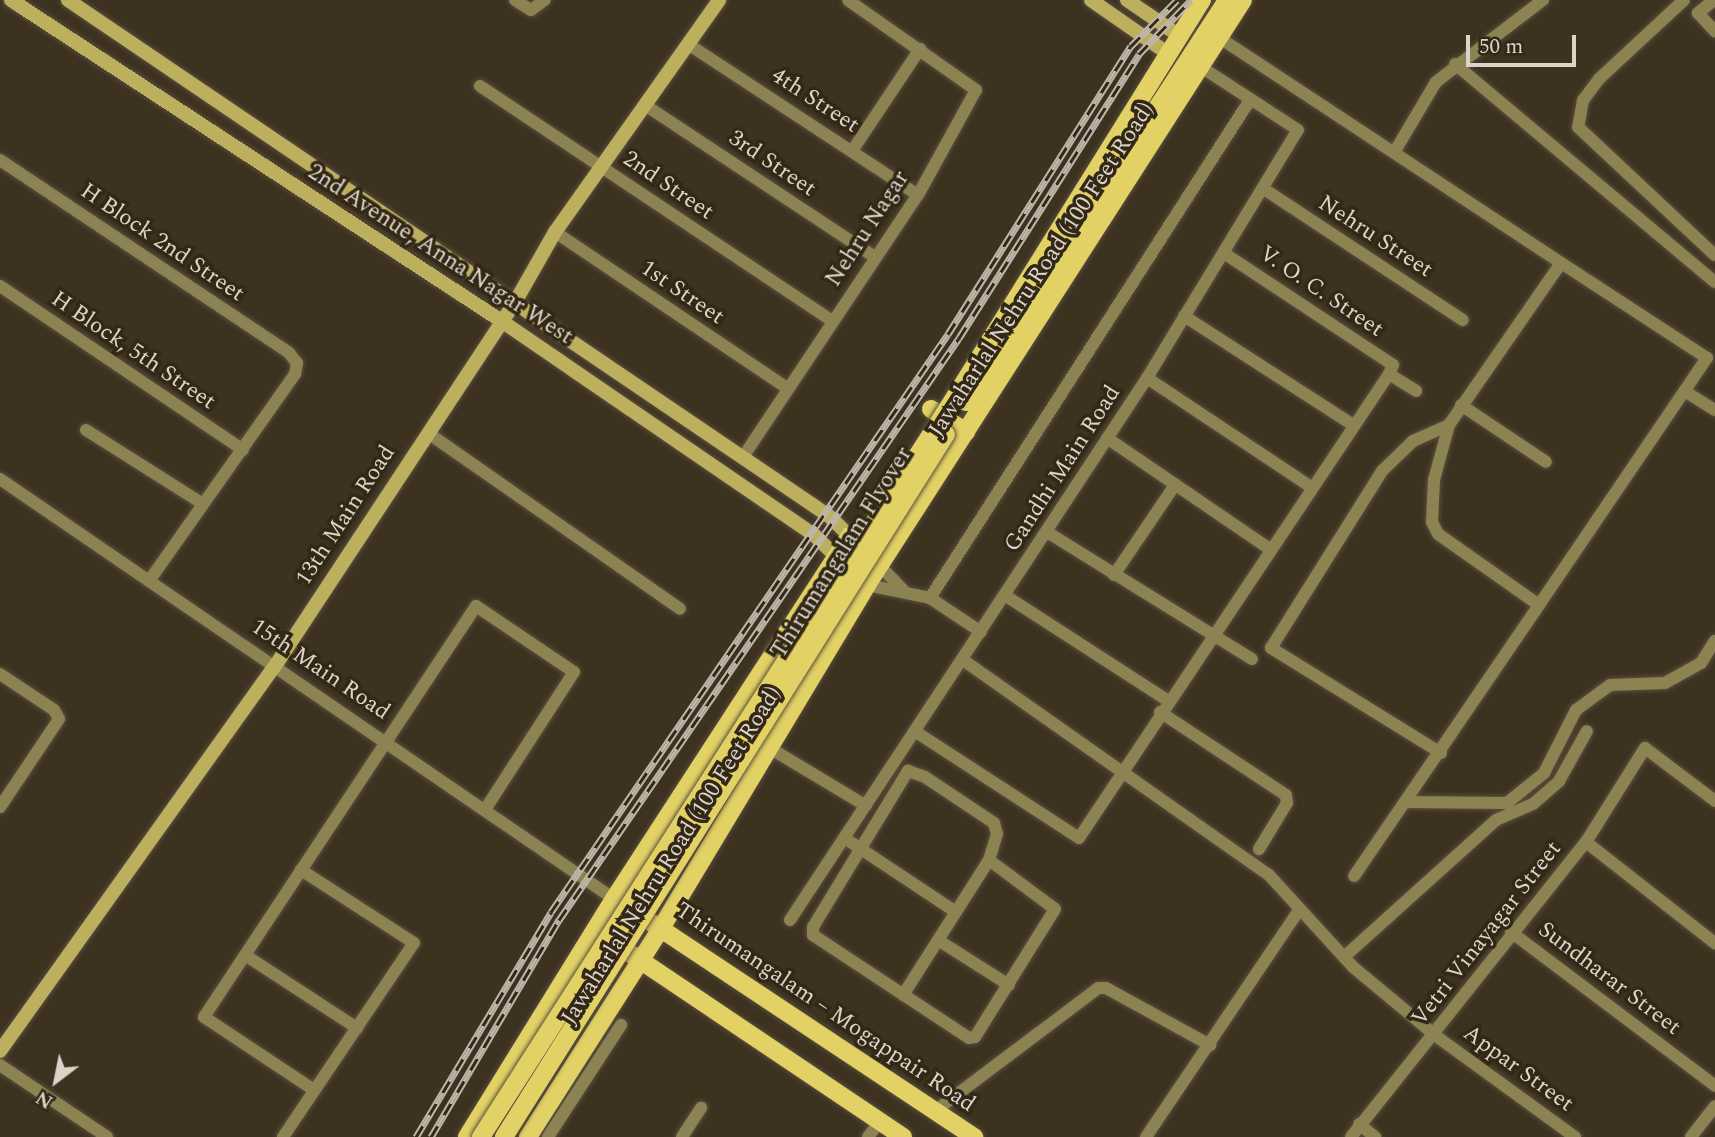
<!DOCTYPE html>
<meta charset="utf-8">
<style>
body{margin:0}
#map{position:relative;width:1715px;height:1137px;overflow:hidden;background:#3d3220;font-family:Spectral,serif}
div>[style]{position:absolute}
.roads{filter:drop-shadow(0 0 2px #5a4f3e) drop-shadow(0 0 2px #5a4f3e)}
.street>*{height:12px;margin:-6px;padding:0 6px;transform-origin:6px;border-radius:6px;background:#8b8352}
.secondary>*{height:14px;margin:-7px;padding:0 7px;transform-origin:7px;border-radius:7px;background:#bcaf5e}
.primary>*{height:18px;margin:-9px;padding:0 9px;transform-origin:9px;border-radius:9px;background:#e2d165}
.rail>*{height:7px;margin-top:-3.5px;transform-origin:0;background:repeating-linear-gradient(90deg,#332816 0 13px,#beb5a9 0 26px);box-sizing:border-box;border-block:2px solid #beb5a9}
.bridges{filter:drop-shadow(0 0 2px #5a4f3e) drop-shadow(0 0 2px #5a4f3e)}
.primary-bridge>*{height:18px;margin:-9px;padding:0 9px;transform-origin:9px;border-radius:9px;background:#e2d165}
span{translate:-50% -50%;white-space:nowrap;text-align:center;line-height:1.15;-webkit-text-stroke:7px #332816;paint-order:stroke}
.street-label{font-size:23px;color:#dcd4c9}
.north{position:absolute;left:21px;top:1046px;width:70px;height:70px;-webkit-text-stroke:5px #332816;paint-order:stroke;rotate:212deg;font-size:19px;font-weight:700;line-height:28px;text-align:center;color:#dcd4c9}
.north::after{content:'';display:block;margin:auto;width:24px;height:32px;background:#dcd4c9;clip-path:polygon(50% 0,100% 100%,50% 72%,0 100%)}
.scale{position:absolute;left:1466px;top:35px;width:110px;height:32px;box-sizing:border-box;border:4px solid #dcd4c9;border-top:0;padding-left:9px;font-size:21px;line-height:24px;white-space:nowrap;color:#dcd4c9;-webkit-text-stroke:5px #332816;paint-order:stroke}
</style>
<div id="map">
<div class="roads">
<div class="street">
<i style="left:515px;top:0;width:19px;rotate:32deg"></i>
<i style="left:531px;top:10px;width:17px;rotate:-36deg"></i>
<i style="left:1684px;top:0;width:116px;rotate:137.1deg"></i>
<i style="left:1599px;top:79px;width:26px;rotate:127deg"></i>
<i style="left:1583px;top:100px;width:27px;rotate:100deg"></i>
<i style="left:1578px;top:127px;width:187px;rotate:43.1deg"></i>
<i style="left:1714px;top:0;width:21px;rotate:141deg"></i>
<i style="left:1698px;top:13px;width:25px;rotate:47deg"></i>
<i style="left:1220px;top:38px;width:409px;rotate:33.4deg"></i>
<i style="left:1561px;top:263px;width:197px;rotate:124.7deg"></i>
<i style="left:1449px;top:425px;width:57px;rotate:105.3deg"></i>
<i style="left:1434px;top:480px;width:42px;rotate:92.7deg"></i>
<i style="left:1432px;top:522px;width:13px;rotate:63deg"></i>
<i style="left:1438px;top:534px;width:123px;rotate:35.1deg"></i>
<i style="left:1539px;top:605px;width:328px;rotate:124.3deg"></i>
<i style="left:688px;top:44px;width:275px;rotate:33.3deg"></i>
<i style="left:1455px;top:64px;width:339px;rotate:40deg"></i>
<i style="left:480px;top:86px;width:424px;rotate:33.7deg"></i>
<i style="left:645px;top:105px;width:276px;rotate:33.5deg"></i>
<i style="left:852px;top:151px;width:123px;rotate:-56.3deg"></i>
<i style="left:1395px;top:151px;width:80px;rotate:-59.3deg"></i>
<i style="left:1436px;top:82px;width:135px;rotate:-37.5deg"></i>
<i style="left:0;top:160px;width:348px;rotate:33.7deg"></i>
<i style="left:289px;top:353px;width:13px;rotate:51deg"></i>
<i style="left:297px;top:363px;width:11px;rotate:100deg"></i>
<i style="left:295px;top:374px;width:250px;rotate:125.2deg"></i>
<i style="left:1264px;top:189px;width:238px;rotate:33.4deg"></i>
<i style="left:555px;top:232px;width:280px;rotate:33.9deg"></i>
<i style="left:0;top:286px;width:293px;rotate:34deg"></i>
<i style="left:1184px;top:316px;width:201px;rotate:32.8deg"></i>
<i style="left:1389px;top:374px;width:32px;rotate:32deg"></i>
<i style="left:1147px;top:378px;width:197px;rotate:33.6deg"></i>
<i style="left:1686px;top:392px;width:34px;rotate:32deg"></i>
<i style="left:1461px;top:405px;width:102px;rotate:33.8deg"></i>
<i style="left:86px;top:430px;width:138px;rotate:32.3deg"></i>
<i style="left:428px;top:433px;width:307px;rotate:34.9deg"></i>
<i style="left:1107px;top:438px;width:197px;rotate:34.3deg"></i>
<i style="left:743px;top:457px;width:315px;rotate:-56.3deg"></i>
<i style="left:918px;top:195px;width:120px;rotate:-61.1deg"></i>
<i style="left:976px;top:90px;width:156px;rotate:-144.9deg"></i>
<i style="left:0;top:479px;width:744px;rotate:34.37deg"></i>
<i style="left:1047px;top:532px;width:241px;rotate:31.8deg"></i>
<i style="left:880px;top:566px;width:32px;rotate:46deg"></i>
<i style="left:1114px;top:575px;width:109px;rotate:-55.9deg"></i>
<i style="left:867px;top:585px;width:64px;rotate:11.7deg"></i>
<i style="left:930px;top:598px;width:61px;rotate:33.7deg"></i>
<i style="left:1006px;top:596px;width:193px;rotate:32.9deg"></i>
<i style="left:930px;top:598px;width:592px;rotate:-57.28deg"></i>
<i style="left:1539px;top:605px;width:299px;rotate:-55.8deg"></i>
<i style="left:1707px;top:358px;width:174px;rotate:-146.9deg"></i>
<i style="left:963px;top:660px;width:374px;rotate:35.1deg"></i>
<i style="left:1269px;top:875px;width:125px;rotate:47.6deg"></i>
<i style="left:1353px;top:967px;width:108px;rotate:39.7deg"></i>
<i style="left:1436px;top:1036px;width:172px;rotate:36deg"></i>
<i style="left:0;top:674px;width:65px;rotate:33.7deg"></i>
<i style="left:54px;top:710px;width:10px;rotate:61deg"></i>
<i style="left:59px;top:719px;width:106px;rotate:123.8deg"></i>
<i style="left:1160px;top:712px;width:151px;rotate:33.4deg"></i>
<i style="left:1286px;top:795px;width:8px;rotate:83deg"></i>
<i style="left:1287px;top:803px;width:54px;rotate:121.3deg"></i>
<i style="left:916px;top:732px;width:194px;rotate:33deg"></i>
<i style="left:1079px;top:838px;width:558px;rotate:-56.25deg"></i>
<i style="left:1389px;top:374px;width:10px;rotate:-66deg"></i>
<i style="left:1393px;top:365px;width:201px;rotate:-146.5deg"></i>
<i style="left:768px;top:747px;width:114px;rotate:31deg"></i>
<i style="left:1441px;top:753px;width:200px;rotate:-148.3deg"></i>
<i style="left:1271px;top:648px;width:209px;rotate:-57.9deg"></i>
<i style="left:1382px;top:471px;width:43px;rotate:-44.1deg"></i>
<i style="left:1413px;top:441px;width:39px;rotate:-24deg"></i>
<i style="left:908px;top:771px;width:18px;rotate:19deg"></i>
<i style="left:925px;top:777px;width:83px;rotate:33.7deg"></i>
<i style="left:994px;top:823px;width:11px;rotate:75deg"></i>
<i style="left:997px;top:834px;width:27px;rotate:107deg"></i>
<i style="left:989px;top:860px;width:82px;rotate:36.6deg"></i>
<i style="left:1055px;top:909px;width:151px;rotate:122deg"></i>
<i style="left:975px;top:1037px;width:6px;rotate:171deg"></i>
<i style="left:969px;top:1038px;width:187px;rotate:-146.6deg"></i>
<i style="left:813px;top:935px;width:8px;rotate:-90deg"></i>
<i style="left:813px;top:927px;width:183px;rotate:-58.7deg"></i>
<i style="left:1406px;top:802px;width:101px;rotate:0.6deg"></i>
<i style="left:1507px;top:803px;width:48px;rotate:-39deg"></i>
<i style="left:1544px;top:773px;width:71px;rotate:-63.1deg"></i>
<i style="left:1576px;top:710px;width:42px;rotate:-36.3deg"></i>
<i style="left:1610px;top:685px;width:55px;rotate:-2.1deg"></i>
<i style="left:1665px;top:683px;width:41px;rotate:-29.1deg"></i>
<i style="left:1701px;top:663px;width:26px;rotate:-58deg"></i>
<i style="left:846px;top:839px;width:132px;rotate:33.6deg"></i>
<i style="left:1586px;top:842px;width:164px;rotate:38.1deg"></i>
<i style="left:790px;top:920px;width:649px;rotate:-56.63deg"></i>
<i style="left:1147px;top:378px;width:290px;rotate:-58.7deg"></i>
<i style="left:1298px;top:130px;width:116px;rotate:-147deg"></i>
<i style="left:1511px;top:932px;width:256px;rotate:37deg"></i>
<i style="left:938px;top:940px;width:84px;rotate:32.4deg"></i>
<i style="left:245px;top:955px;width:134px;rotate:33.1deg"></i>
<i style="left:1344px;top:957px;width:205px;rotate:-42deg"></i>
<i style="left:1496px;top:820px;width:40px;rotate:-23.4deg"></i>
<i style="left:1533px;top:804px;width:35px;rotate:-41deg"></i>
<i style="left:1559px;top:781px;width:57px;rotate:-60.8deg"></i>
<i style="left:903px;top:995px;width:160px;rotate:-57.5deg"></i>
<i style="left:0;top:1065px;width:129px;rotate:33.9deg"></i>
<i style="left:314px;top:1090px;width:132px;rotate:-146.4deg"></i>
<i style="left:204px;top:1017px;width:493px;rotate:-56.5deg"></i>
<i style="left:476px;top:606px;width:118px;rotate:34deg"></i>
<i style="left:574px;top:672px;width:162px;rotate:122.9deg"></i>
<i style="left:935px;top:1111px;width:204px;rotate:-37deg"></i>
<i style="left:1098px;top:988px;width:8px"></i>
<i style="left:1106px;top:988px;width:119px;rotate:28.7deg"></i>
<i style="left:1359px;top:1124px;width:21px;rotate:39deg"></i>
<i style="left:283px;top:1137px;width:234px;rotate:-56deg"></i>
<i style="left:414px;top:943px;width:135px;rotate:-147.1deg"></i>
<i style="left:548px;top:1137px;width:134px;rotate:-56.9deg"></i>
<i style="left:682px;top:1137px;width:35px;rotate:-57deg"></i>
<i style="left:868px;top:1137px;width:20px;rotate:-53deg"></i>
<i style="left:1146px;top:1137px;width:275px;rotate:-56deg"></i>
<i style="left:1351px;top:1137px;width:377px;rotate:-51.5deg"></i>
<i style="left:1586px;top:842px;width:111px;rotate:-57.9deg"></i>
<i style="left:1645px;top:748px;width:88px;rotate:37.1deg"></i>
<i style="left:1691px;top:1137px;width:39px;rotate:-52deg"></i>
</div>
<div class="secondary">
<i style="left:11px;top:0;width:584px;rotate:33.2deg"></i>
<i style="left:500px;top:320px;width:382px;rotate:34.4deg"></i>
<i style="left:815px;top:536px;width:40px;rotate:44deg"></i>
<i style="left:68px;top:0;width:919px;rotate:34.14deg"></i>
<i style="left:829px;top:516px;width:37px;rotate:44deg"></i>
<i style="left:1091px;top:0;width:84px;rotate:34.8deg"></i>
<i style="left:1127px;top:0;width:53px;rotate:34.3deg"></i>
<i style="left:0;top:1051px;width:473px;rotate:-54.5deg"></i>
<i style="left:275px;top:666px;width:434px;rotate:-56.6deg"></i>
<i style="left:514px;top:304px;width:83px;rotate:-60.3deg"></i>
<i style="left:555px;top:232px;width:284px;rotate:-54.7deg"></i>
</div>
<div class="primary">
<i style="left:958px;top:392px;width:462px;rotate:-58.1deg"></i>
<i style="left:966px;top:402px;width:479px;rotate:-57deg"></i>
<i style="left:931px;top:409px;width:42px;rotate:33.3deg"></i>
<i style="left:652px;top:923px;width:387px;rotate:33.6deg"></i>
<i style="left:610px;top:940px;width:353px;rotate:33.9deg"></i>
<i style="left:467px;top:1137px;width:280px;rotate:-58.3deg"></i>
<i style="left:614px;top:899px;width:433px;rotate:-57deg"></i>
<i style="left:528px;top:1137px;width:248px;rotate:-57.5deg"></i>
<i style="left:661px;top:928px;width:400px;rotate:-59deg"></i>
<i style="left:867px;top:585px;width:695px;rotate:-57.27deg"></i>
</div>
</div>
<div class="rail">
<i style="left:416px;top:1137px;width:262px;rotate:-59deg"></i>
<i style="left:551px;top:912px;width:701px;rotate:-55.52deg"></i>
<i style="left:948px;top:334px;width:341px;rotate:-57.6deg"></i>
<i style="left:1131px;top:46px;width:65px;rotate:-45deg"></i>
<i style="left:431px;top:1137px;width:252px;rotate:-59.5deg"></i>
<i style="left:559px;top:920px;width:706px;rotate:-55.5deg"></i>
<i style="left:959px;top:338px;width:336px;rotate:-57.6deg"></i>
<i style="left:1139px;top:54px;width:75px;rotate:-46.1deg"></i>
</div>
<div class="bridges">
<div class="primary-bridge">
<i style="left:481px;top:1137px;width:881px;rotate:-57.37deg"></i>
<i style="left:504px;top:1137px;width:830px;rotate:-57.84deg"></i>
</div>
</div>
<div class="street-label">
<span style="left:815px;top:101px;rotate:33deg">4th Street</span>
<span style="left:772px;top:164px;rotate:34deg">3rd Street</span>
<span style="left:668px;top:186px;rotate:34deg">2nd Street</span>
<span style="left:868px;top:229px;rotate:-57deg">Nehru Nagar</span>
<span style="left:1375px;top:237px;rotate:33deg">Nehru Street</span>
<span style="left:162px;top:243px;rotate:34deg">H Block 2nd Street</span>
<span style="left:440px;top:255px;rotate:33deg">2nd Avenue, Anna Nagar West</span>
<span style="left:1042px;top:270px;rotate:-57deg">Jawaharlal Nehru Road (100 Feet Road)</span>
<span style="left:1321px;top:292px;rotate:34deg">V. O. C. Street</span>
<span style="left:682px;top:293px;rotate:34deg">1st Street</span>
<span style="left:133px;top:351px;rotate:34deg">H Block, 5th Street</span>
<span style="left:1063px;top:469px;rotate:-57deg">Gandhi Main Road</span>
<span style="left:346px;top:516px;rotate:-57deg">13th Main Road</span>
<span style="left:842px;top:553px;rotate:-58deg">Thirumangalam Flyover</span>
<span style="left:320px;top:670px;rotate:34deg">15th Main Road</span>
<span style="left:672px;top:856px;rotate:-58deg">Jawaharlal Nehru Road (100 Feet Road)</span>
<span style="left:1487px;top:934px;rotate:-52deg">Vetri Vinayagar Street</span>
<span style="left:1609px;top:979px;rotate:37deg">Sundharar Street</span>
<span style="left:825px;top:1008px;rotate:34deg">Thirumangalam – Mogappair Road</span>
<span style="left:1518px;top:1069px;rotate:36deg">Appar Street</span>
</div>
<div class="north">N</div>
<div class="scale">50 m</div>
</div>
